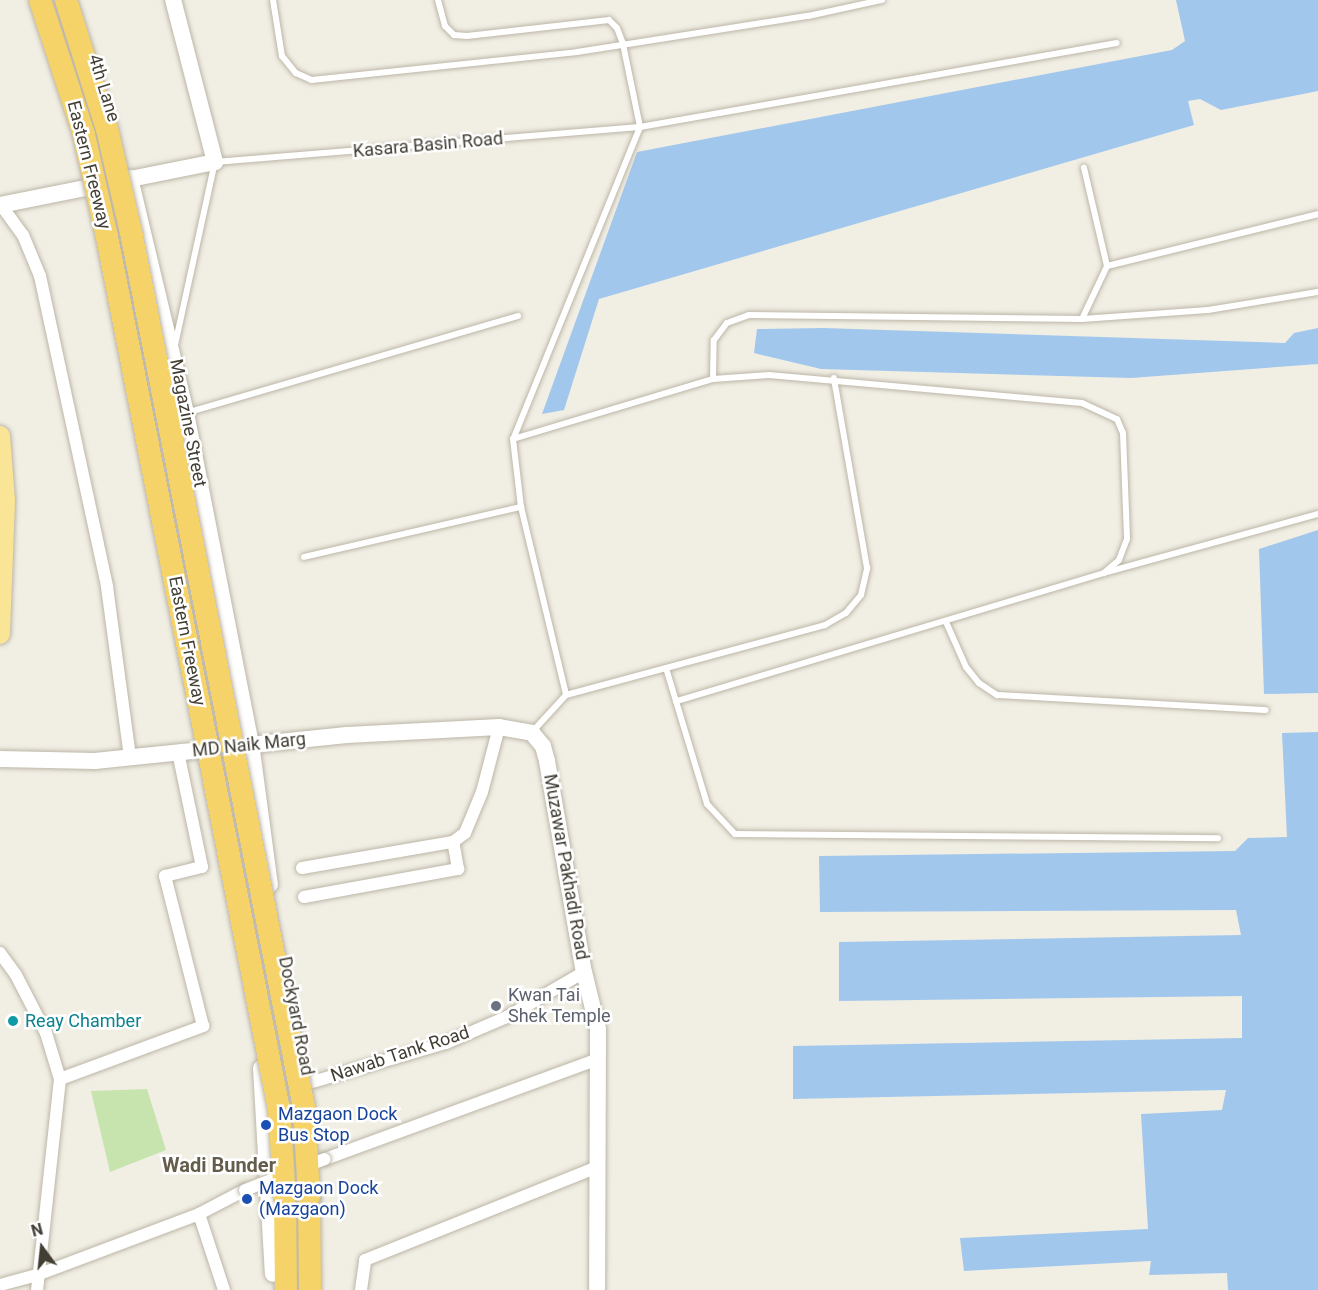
<!DOCTYPE html>
<style>
body{margin:0}
#map{position:relative;width:1318px;height:1290px;overflow:hidden;background:#f1eee4;font-family:Roboto,sans-serif}
div>[style]{position:absolute}
.green>*{inset:0;background:#c7e4ae}
.water>*{inset:0;background:#a2c7ec}
.roads{filter:drop-shadow(0 0 2px #bcb6a7) drop-shadow(0 0 2px #bcb6a7)}
.service>*{height:6px;margin:-3px;padding:0 3px;transform-origin:3px;border-radius:3px;background:#fff}
.minor>*{height:12px;margin:-6px;padding:0 6px;transform-origin:6px;border-radius:6px;background:#fff}
.tertiary>*{height:16px;margin:-8px;padding:0 8px;transform-origin:8px;border-radius:8px;background:#fff}
.primary>*{height:20px;margin:-10px;padding:0 10px;transform-origin:10px;border-radius:10px;background:#f9e595}
.motorway>*{height:22px;margin:-11px;padding:0 11px;transform-origin:11px;border-radius:11px;background:#f6d369}
.bridges{filter:drop-shadow(0 0 2px #bcb6a7) drop-shadow(0 0 2px #bcb6a7)}
.minor-bridge>*{height:12px;margin:-6px;padding:0 6px;transform-origin:6px;border-radius:6px;background:#fff}
.motorway-bridge>*{height:22px;margin:-11px;padding:0 11px;transform-origin:11px;border-radius:11px;background:#f6d369}
.dots>*{width:16px;height:16px;translate:-50% -50%;box-sizing:border-box;border:3px solid #fff;border-radius:50%}
span{translate:-50% -50%;white-space:nowrap;text-align:center;line-height:1.15;-webkit-text-stroke:5px #fff;paint-order:stroke}
.street-label{font-size:18px;color:#423e34}
.worship-label{font-size:18px;color:#5b616d}
.left{translate:0 -50%;text-align:left}
.culture-label{font-size:18px;color:#0d838f}
.transit-label{font-size:18px;color:#164399}
.neighbourhood-label{font-size:20px;color:#655d4c;font-weight:700}
.north{position:absolute;left:12px;top:1218px;width:60px;height:60px;-webkit-text-stroke:4px #fff;paint-order:stroke;rotate:345deg;font-size:16px;font-weight:700;line-height:24px;text-align:center;color:#423e34}
.north::after{content:'';display:block;margin:auto;width:21px;height:27px;background:#423e34;clip-path:polygon(50% 0,100% 100%,50% 72%,0 100%)}
</style>
<div id="map">
<div class="green">
<i style="clip-path:polygon(147px 1089px,166px 1150px,110px 1172px,91px 1091px)"></i>
</div>
<div class="water">
<i style="clip-path:polygon(1176px 0,1318px 0,1318px 91px,1221px 110px,1200px 99px,1188px 101px,1194px 125px,599px 299px,564px 410px,542px 414px,637px 152px,1172px 50px,1185px 41px)"></i>
<i style="clip-path:polygon(823px 328px,1285px 343px,1294px 333px,1318px 328px,1318px 364px,1131px 378px,821px 369px,754px 353px,757px 329px)"></i>
<i style="clip-path:polygon(1318px 530px,1318px 693px,1264px 694px,1259px 549px)"></i>
<i style="clip-path:polygon(1318px 732px,1318px 1290px,1228px 1290px,1227px 1273px,1149px 1275px,1151px 1261px,964px 1271px,960px 1238px,1148px 1229px,1141px 1114px,1222px 1110px,1226px 1090px,793px 1099px,793px 1046px,1242px 1038px,1242px 996px,839px 1001px,839px 942px,1241px 935px,1236px 910px,820px 912px,819px 856px,1235px 851px,1248px 838px,1287px 837px,1282px 733px)"></i>
</div>
<div class="roads">
<div class="service">
<i style="left:273px;top:0;width:57px;rotate:80.9deg"></i>
<i style="left:282px;top:56px;width:22px;rotate:51deg"></i>
<i style="left:296px;top:73px;width:17px;rotate:24deg"></i>
<i style="left:312px;top:80px;width:266px;rotate:-6deg"></i>
<i style="left:577px;top:52px;width:234px;rotate:-8.9deg"></i>
<i style="left:808px;top:16px;width:76px;rotate:-12.2deg"></i>
<i style="left:438px;top:0;width:27px;rotate:75deg"></i>
<i style="left:445px;top:26px;width:13px;rotate:45deg"></i>
<i style="left:454px;top:35px;width:13px;rotate:4deg"></i>
<i style="left:467px;top:36px;width:143px;rotate:-6.4deg"></i>
<i style="left:609px;top:20px;width:11px;rotate:45deg"></i>
<i style="left:617px;top:28px;width:17px;rotate:69deg"></i>
<i style="left:623px;top:44px;width:85px;rotate:78.4deg"></i>
<i style="left:640px;top:127px;width:337px;rotate:112.1deg"></i>
<i style="left:513px;top:439px;width:68px;rotate:83.3deg"></i>
<i style="left:521px;top:507px;width:193px;rotate:76.5deg"></i>
<i style="left:566px;top:695px;width:49px;rotate:132.5deg"></i>
<i style="left:1107px;top:266px;width:217px;rotate:-13.8deg"></i>
<i style="left:1082px;top:319px;width:59px;rotate:-64.7deg"></i>
<i style="left:1107px;top:266px;width:101px;rotate:-103.2deg"></i>
<i style="left:175px;top:345px;width:187px;rotate:-77.7deg"></i>
<i style="left:215px;top:162px;width:426px;rotate:-4.7deg"></i>
<i style="left:640px;top:127px;width:484px;rotate:-10deg"></i>
<i style="left:713px;top:379px;width:39px;rotate:-89deg"></i>
<i style="left:714px;top:340px;width:21px;rotate:-53deg"></i>
<i style="left:727px;top:323px;width:23px;rotate:-20deg"></i>
<i style="left:749px;top:315px;width:333px;rotate:0.7deg"></i>
<i style="left:1082px;top:319px;width:126px;rotate:-4.1deg"></i>
<i style="left:1208px;top:310px;width:111px;rotate:-9.3deg"></i>
<i style="left:186px;top:413px;width:346px;rotate:-16.3deg"></i>
<i style="left:513px;top:439px;width:209px;rotate:-16.7deg"></i>
<i style="left:713px;top:379px;width:56px;rotate:-4.1deg"></i>
<i style="left:769px;top:375px;width:314px;rotate:5.1deg"></i>
<i style="left:1082px;top:403px;width:38px;rotate:25deg"></i>
<i style="left:1117px;top:419px;width:15px;rotate:67deg"></i>
<i style="left:1123px;top:433px;width:106px;rotate:87.8deg"></i>
<i style="left:1127px;top:539px;width:22px;rotate:111deg"></i>
<i style="left:1119px;top:560px;width:20px;rotate:139deg"></i>
<i style="left:1104px;top:573px;width:447px;rotate:163.3deg"></i>
<i style="left:304px;top:557px;width:223px;rotate:-13deg"></i>
<i style="left:1107px;top:572px;width:219px;rotate:-15.4deg"></i>
<i style="left:946px;top:622px;width:49px;rotate:66deg"></i>
<i style="left:966px;top:667px;width:21px;rotate:51deg"></i>
<i style="left:979px;top:683px;width:22px;rotate:34deg"></i>
<i style="left:997px;top:695px;width:269px;rotate:3.2deg"></i>
<i style="left:666px;top:668px;width:142px;rotate:73.2deg"></i>
<i style="left:707px;top:804px;width:41px;rotate:47deg"></i>
<i style="left:735px;top:834px;width:483px;rotate:0.5deg"></i>
<i style="left:566px;top:695px;width:268px;rotate:-15.1deg"></i>
<i style="left:825px;top:625px;width:24px;rotate:-30deg"></i>
<i style="left:846px;top:613px;width:23px;rotate:-50deg"></i>
<i style="left:861px;top:595px;width:28px;rotate:-77deg"></i>
<i style="left:867px;top:568px;width:193px;rotate:-99.9deg"></i>
</div>
<div class="minor">
<i style="left:1px;top:205px;width:37px;rotate:54deg"></i>
<i style="left:23px;top:235px;width:44px;rotate:67.5deg"></i>
<i style="left:40px;top:276px;width:318px;rotate:77.8deg"></i>
<i style="left:107px;top:587px;width:173px;rotate:82.3deg"></i>
<i style="left:302px;top:868px;width:153px;rotate:-9.8deg"></i>
<i style="left:453px;top:842px;width:15px;rotate:-37deg"></i>
<i style="left:465px;top:833px;width:44px;rotate:-67.5deg"></i>
<i style="left:482px;top:792px;width:67px;rotate:-75.3deg"></i>
<i style="left:304px;top:897px;width:157px;rotate:-10.3deg"></i>
<i style="left:458px;top:869px;width:27px;rotate:-100deg"></i>
<i style="left:0;top:953px;width:27px;rotate:54deg"></i>
<i style="left:16px;top:975px;width:65px;rotate:62.7deg"></i>
<i style="left:46px;top:1033px;width:48px;rotate:73.1deg"></i>
<i style="left:60px;top:1079px;width:212px;rotate:96.2deg"></i>
<i style="left:60px;top:1079px;width:153px;rotate:-20.3deg"></i>
<i style="left:203px;top:1026px;width:155px;rotate:-104.2deg"></i>
<i style="left:165px;top:876px;width:38px;rotate:-14deg"></i>
<i style="left:202px;top:867px;width:117px;rotate:-101.8deg"></i>
<i style="left:309px;top:1083px;width:143px;rotate:-16.3deg"></i>
<i style="left:446px;top:1043px;width:66px;rotate:-23.1deg"></i>
<i style="left:507px;top:1017px;width:89px;rotate:-30.3deg"></i>
<i style="left:325px;top:1159px;width:289px;rotate:-20.1deg"></i>
<i style="left:199px;top:1214px;width:80px;rotate:71.8deg"></i>
<i style="left:0;top:1285px;width:38px;rotate:-15deg"></i>
<i style="left:37px;top:1275px;width:173px;rotate:-20.6deg"></i>
<i style="left:199px;top:1214px;width:52px;rotate:-27.6deg"></i>
<i style="left:361px;top:1290px;width:30px;rotate:-82deg"></i>
<i style="left:365px;top:1260px;width:250px;rotate:-21.8deg"></i>
</div>
<div class="tertiary">
<i style="left:130px;top:178px;width:242px;rotate:76.6deg"></i>
<i style="left:186px;top:413px;width:336px;rotate:78.9deg"></i>
<i style="left:251px;top:743px;width:143px;rotate:82.4deg"></i>
<i style="left:0;top:205px;width:219px;rotate:-11.3deg"></i>
<i style="left:215px;top:162px;width:167px;rotate:-104.5deg"></i>
<i style="left:0;top:759px;width:95px;rotate:1.2deg"></i>
<i style="left:95px;top:761px;width:253px;rotate:-5.9deg"></i>
<i style="left:347px;top:735px;width:152px;rotate:-3deg"></i>
<i style="left:499px;top:727px;width:34px;rotate:10deg"></i>
<i style="left:532px;top:733px;width:17px;rotate:50deg"></i>
<i style="left:543px;top:746px;width:16px;rotate:75deg"></i>
<i style="left:547px;top:761px;width:214px;rotate:80.1deg"></i>
<i style="left:584px;top:972px;width:59px;rotate:76.2deg"></i>
<i style="left:598px;top:1029px;width:261px;rotate:90.2deg"></i>
<i style="left:261px;top:1068px;width:206px;rotate:86.7deg"></i>
</div>
<div class="primary">
<i style="left:0;top:436px;width:65px;rotate:85.6deg"></i>
<i style="left:5px;top:501px;width:133px;rotate:92.2deg"></i>
</div>
<div class="motorway">
<i style="left:309px;top:1196px;width:94px;rotate:89.4deg"></i>
<i style="left:285px;top:1197px;width:93px;rotate:89.4deg"></i>
</div>
</div>
<div class="bridges">
<div class="minor-bridge">
<i style="left:304px;top:1167px;width:22px;rotate:-21deg"></i>
<i style="left:245px;top:1190px;width:45px;rotate:-20.9deg"></i>
</div>
<div class="motorway-bridge">
<i style="left:40px;top:0;width:142px;rotate:71.9deg"></i>
<i style="left:84px;top:135px;width:105px;rotate:77.3deg"></i>
<i style="left:107px;top:237px;width:890px;rotate:78.85deg"></i>
<i style="left:279px;top:1110px;width:87px;rotate:86.1deg"></i>
<i style="left:66px;top:0;width:135px;rotate:72.4deg"></i>
<i style="left:107px;top:129px;width:106px;rotate:76.9deg"></i>
<i style="left:131px;top:232px;width:892px;rotate:78.82deg"></i>
<i style="left:304px;top:1107px;width:89px;rotate:86.8deg"></i>
</div>
</div>
<div class="dots">
<i style="left:496px;top:1006px;background:#6b7280"></i>
<i style="left:13px;top:1021px;background:#0f9aa8"></i>
<i style="left:266px;top:1125px;background:#1a4fb4"></i>
<i style="left:247px;top:1199px;background:#1a4fb4"></i>
</div>
<div class="street-label">
<span style="left:104px;top:88px;rotate:73deg">4th Lane</span>
<span style="left:428px;top:145px;rotate:-5deg">Kasara Basin Road</span>
<span style="left:89px;top:165px;rotate:76deg">Eastern Freeway</span>
<span style="left:188px;top:423px;rotate:79deg">Magazine Street</span>
<span style="left:187px;top:641px;rotate:79deg">Eastern Freeway</span>
<span style="left:249px;top:745px;rotate:-6deg">MD Naik Marg</span>
<span style="left:566px;top:867px;rotate:80deg">Muzawar Pakhadi Road</span>
<span style="left:296px;top:1016px;rotate:79deg">Dockyard Road</span>
<span style="left:400px;top:1054px;rotate:-18deg">Nawab Tank Road</span>
</div>
<div class="worship-label">
<span class="left" style="left:508px;top:1006px">Kwan Tai<br>Shek Temple</span>
</div>
<div class="culture-label">
<span class="left" style="left:25px;top:1021px">Reay Chamber</span>
</div>
<div class="transit-label">
<span class="left" style="left:278px;top:1125px">Mazgaon Dock<br>Bus Stop</span>
<span class="left" style="left:259px;top:1199px">Mazgaon Dock<br>(Mazgaon)</span>
</div>
<div class="neighbourhood-label">
<span style="left:219px;top:1165px">Wadi Bunder</span>
</div>
<div class="north">N</div>
</div>
